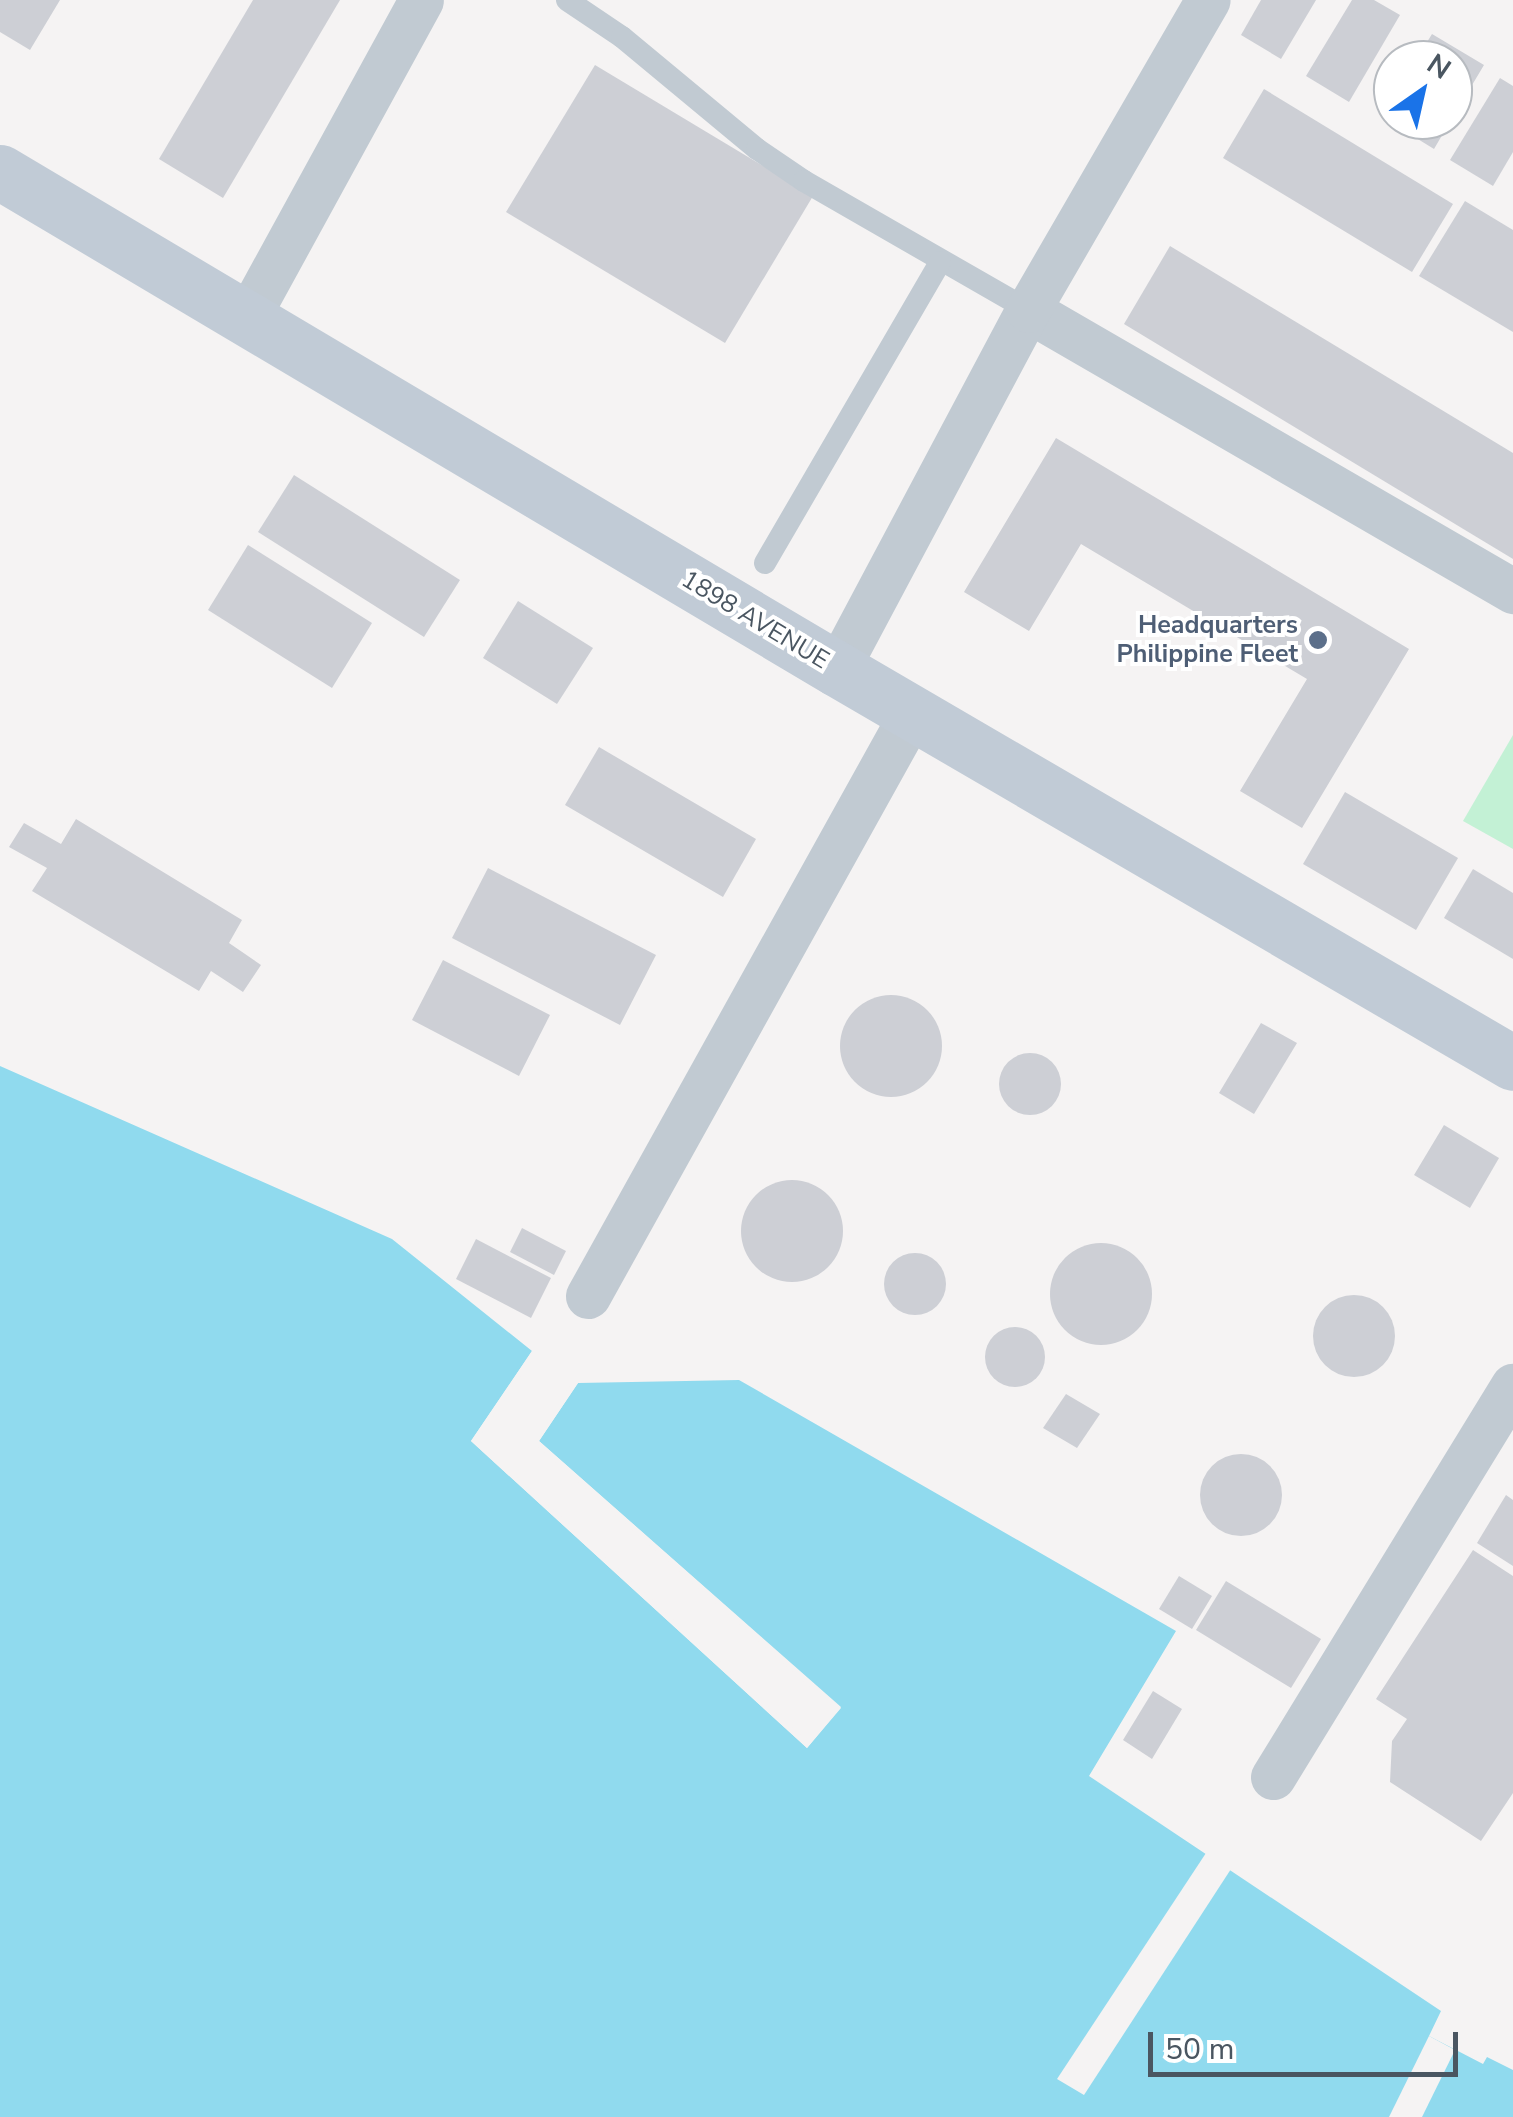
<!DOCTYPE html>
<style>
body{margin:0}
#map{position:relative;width:1513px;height:2117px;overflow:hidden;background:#f5f3f3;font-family:"Nunito Sans",sans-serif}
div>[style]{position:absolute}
.green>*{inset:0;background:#c3f1d5}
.water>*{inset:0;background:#90daee}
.pier>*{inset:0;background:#f5f3f3}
.building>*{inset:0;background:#cdcfd5}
.round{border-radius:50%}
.lane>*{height:22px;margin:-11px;padding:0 11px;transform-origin:11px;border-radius:11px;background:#c1cad2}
.street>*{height:45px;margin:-22.5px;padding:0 22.5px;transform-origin:22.5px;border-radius:22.5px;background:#c1cad2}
.secondary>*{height:55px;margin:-27.5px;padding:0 27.5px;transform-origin:27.5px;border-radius:27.5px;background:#c1cbd6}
.dots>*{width:28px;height:28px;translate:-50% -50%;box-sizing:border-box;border:5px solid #fff;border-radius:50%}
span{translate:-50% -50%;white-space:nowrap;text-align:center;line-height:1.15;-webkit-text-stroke:8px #fff;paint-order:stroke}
.street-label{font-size:25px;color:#4a5661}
.service-label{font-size:25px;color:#4e5e75;font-weight:700}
.right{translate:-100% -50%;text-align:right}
.north{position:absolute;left:1373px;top:40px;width:100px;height:100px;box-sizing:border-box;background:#fff;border:2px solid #b7bbc0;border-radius:50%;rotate:34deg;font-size:28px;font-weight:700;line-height:40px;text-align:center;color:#4a5661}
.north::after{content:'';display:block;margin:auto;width:35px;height:45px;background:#1a73e8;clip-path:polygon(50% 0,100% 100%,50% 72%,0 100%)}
.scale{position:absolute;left:1148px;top:2032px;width:310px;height:45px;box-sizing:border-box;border:5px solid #4a5661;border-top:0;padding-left:12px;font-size:30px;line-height:35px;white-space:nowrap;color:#4a5661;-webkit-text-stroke:8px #fff;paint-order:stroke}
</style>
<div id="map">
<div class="green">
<i style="clip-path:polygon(1513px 735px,1513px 849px,1463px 821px)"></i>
</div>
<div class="water">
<i style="clip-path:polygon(0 1066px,392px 1239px,532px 1351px,471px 1441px,807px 1748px,841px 1707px,539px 1441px,578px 1383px,739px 1380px,1176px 1631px,1089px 1776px,1441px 2011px,1429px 2036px,1483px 2064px,1487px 2057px,1513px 2070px,1513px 2117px,0 2117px)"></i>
</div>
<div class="pier">
<i style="clip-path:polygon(532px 1351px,536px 1354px,477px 1440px,807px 1741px,834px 1708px,535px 1444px,573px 1380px,578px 1383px,539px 1441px,841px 1708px,807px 1748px,471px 1441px)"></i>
<i style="clip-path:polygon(1206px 1853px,1231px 1869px,1084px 2095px,1057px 2079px)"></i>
<i style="clip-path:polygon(1429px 2036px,1455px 2050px,1422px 2117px,1389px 2117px)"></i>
</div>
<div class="building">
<i style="clip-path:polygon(0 0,60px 0,30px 50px,0 32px)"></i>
<i style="clip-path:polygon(253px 0,340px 0,223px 198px,159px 159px)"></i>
<i style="clip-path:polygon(1261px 0,1316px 0,1281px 59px,1241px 35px)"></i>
<i style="clip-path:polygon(1352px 0,1374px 0,1400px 15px,1349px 102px,1306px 76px)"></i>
<i style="clip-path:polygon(1432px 34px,1484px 65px,1453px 117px,1453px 60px,1416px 60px)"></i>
<i style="clip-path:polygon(595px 65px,813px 196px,725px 343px,506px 212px)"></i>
<i style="clip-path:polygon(1500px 78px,1513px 86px,1513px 152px,1493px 186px,1450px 160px)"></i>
<i style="clip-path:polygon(1264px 89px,1453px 204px,1412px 272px,1223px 158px)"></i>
<i style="clip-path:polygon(1393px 99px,1393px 120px,1451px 120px,1434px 149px,1382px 117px)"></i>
<i style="clip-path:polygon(1465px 201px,1513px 230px,1513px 332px,1419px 276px)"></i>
<i style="clip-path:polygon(1170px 246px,1513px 453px,1513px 559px,1124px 324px)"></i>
<i style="clip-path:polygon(1056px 438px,1409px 649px,1302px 828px,1240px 791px,1307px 679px,1081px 544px,1029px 631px,964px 592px)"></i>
<i style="clip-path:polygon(294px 475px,460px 580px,424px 637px,258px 532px)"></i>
<i style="clip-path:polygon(248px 545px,372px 623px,332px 688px,208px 610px)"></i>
<i style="clip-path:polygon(518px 601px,593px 648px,557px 704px,483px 658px)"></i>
<i style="clip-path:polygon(599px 747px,756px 839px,723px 897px,565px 805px)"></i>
<i style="clip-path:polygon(1345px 792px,1458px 858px,1416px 930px,1303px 864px)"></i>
<i style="clip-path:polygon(76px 819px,242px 920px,229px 943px,261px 965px,243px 992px,211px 971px,199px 991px,32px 891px,47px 868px,9px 847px,24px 823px,61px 844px)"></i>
<i style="clip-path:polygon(488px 868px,656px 955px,620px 1025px,452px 938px)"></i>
<i style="clip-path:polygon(1473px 869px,1513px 893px,1513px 959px,1444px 918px)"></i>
<i style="clip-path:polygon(443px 960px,550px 1015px,519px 1076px,412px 1020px)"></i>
<i class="round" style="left:840px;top:995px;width:102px;height:102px"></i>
<i style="clip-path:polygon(1261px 1023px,1297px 1043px,1254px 1114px,1219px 1093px)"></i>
<i class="round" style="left:999px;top:1053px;width:62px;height:62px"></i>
<i style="clip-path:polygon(1444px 1125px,1499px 1158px,1470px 1208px,1414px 1175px)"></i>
<i class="round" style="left:741px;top:1180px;width:102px;height:102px"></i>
<i style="clip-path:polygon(522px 1228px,566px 1251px,554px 1275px,510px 1252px)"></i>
<i style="clip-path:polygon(476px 1239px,551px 1278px,531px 1318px,456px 1279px)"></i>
<i class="round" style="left:1050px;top:1243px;width:102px;height:102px"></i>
<i class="round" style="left:884px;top:1253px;width:62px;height:62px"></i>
<i class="round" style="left:1313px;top:1295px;width:82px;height:82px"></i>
<i class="round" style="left:985px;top:1327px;width:60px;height:60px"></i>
<i style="clip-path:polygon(1066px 1394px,1100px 1414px,1077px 1448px,1043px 1428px)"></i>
<i class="round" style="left:1200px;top:1454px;width:82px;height:82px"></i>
<i style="clip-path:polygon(1506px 1495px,1513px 1500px,1513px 1566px,1477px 1543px)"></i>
<i style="clip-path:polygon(1473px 1550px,1513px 1576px,1513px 1793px,1481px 1841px,1390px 1782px,1392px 1741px,1407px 1719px,1376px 1699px)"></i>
<i style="clip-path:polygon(1179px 1576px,1212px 1596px,1192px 1629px,1159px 1609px)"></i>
<i style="clip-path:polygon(1226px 1581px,1321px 1639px,1291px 1688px,1196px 1630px)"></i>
<i style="clip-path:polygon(1153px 1691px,1182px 1709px,1152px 1759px,1123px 1740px)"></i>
</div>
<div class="lane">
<i style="left:567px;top:0;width:66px;rotate:33.9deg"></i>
<i style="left:622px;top:37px;width:175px;rotate:39.7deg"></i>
<i style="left:757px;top:149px;width:57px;rotate:34.2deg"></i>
<i style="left:804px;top:181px;width:258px;rotate:29.9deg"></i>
<i style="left:765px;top:563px;width:348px;rotate:-59.8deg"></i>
</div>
<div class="street">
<i style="left:1028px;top:310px;width:561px;rotate:30.09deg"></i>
<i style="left:247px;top:318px;width:362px;rotate:-61.3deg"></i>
<i style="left:837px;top:669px;width:407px;rotate:-62deg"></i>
<i style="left:1028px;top:310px;width:358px;rotate:-59.9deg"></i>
<i style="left:588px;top:1296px;width:667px;rotate:-60.94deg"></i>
<i style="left:1273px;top:1777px;width:459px;rotate:-58.5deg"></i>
</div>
<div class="secondary">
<i style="left:0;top:172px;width:973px;rotate:30.7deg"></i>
<i style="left:837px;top:669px;width:782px;rotate:30.24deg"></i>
</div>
<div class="dots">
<i style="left:1318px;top:640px;background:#5c6f8a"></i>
</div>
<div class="street-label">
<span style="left:755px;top:620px;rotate:31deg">1898 AVENUE</span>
</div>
<div class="service-label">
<span class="right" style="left:1298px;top:640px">Headquarters<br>Philippine Fleet</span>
</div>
<div class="north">N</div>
<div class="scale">50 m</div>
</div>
